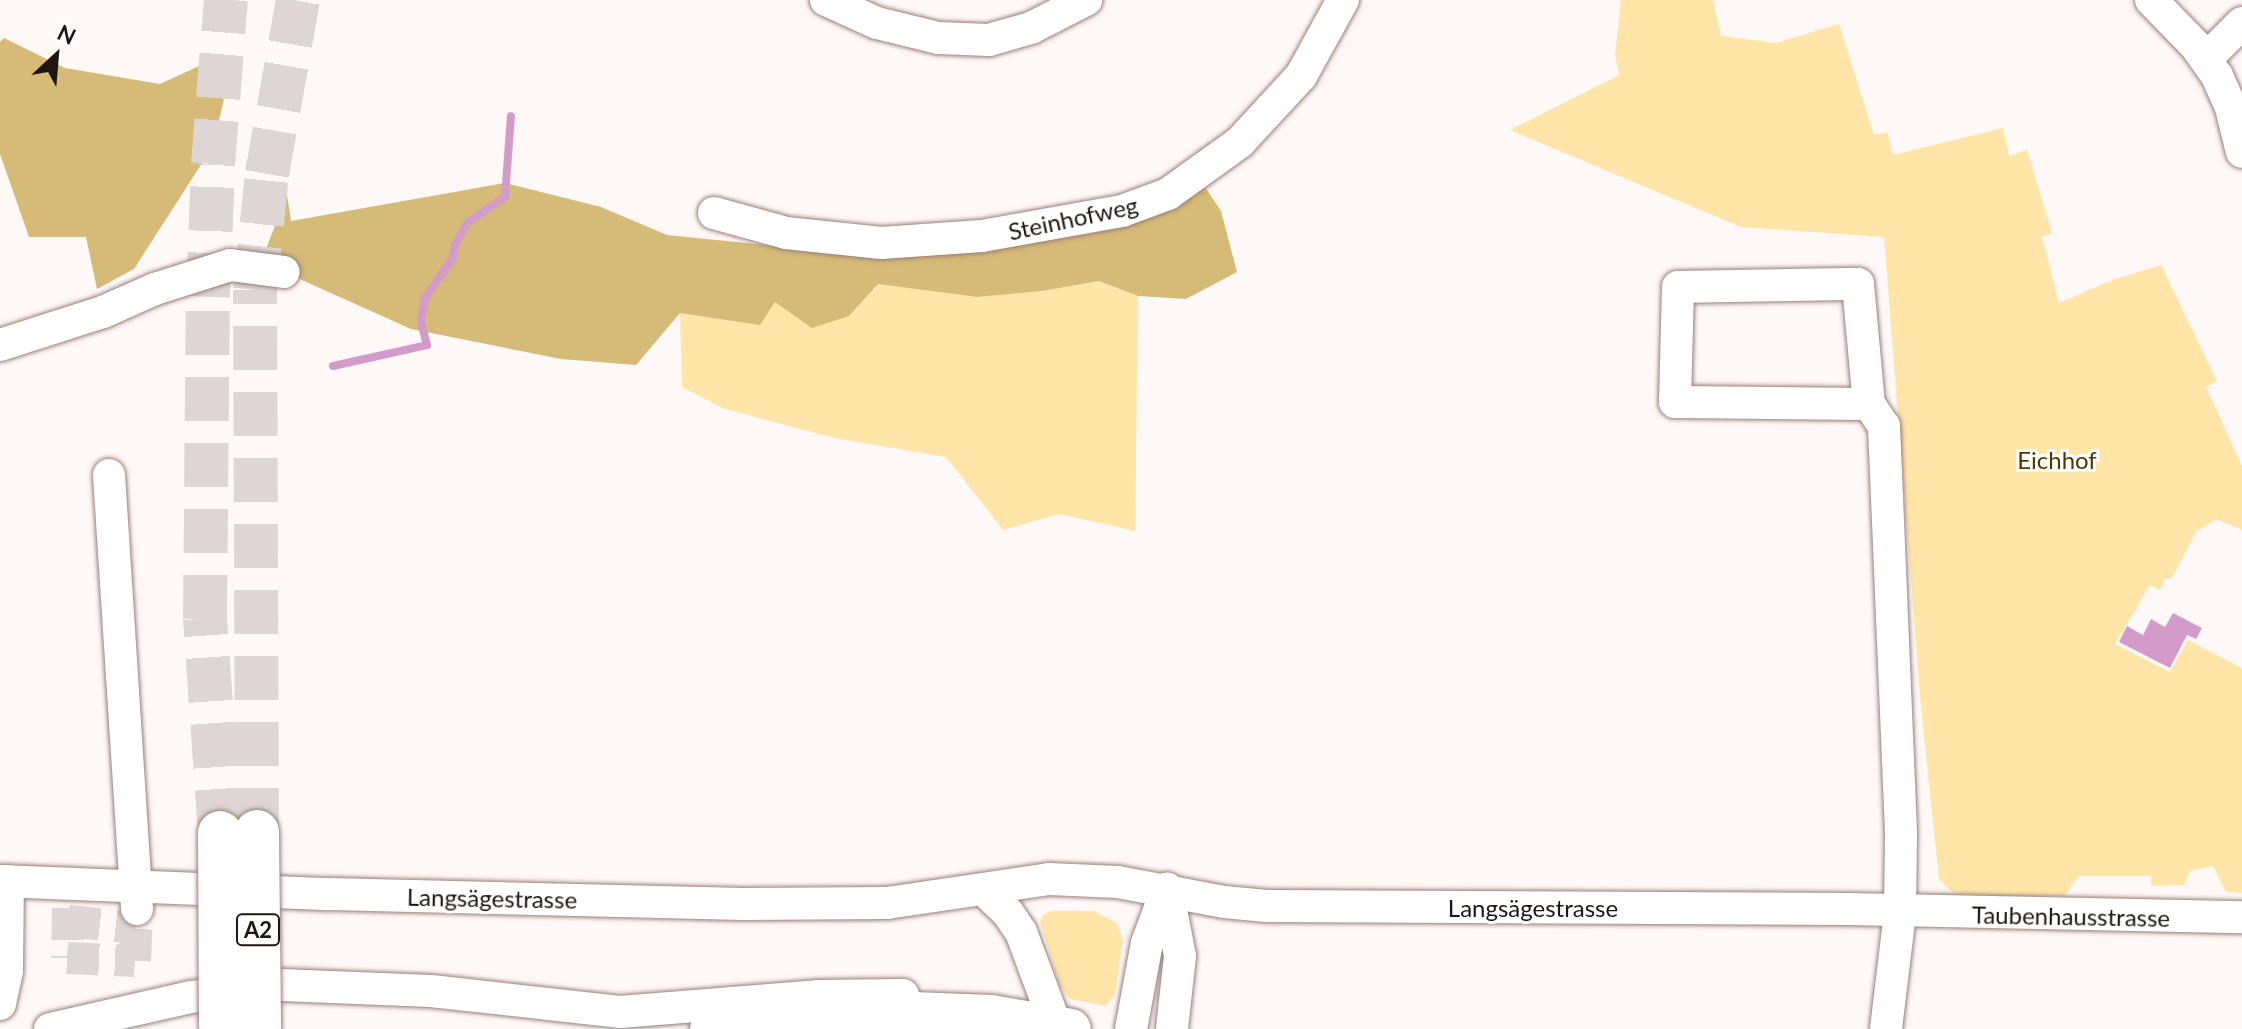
<!DOCTYPE html>
<meta charset="utf-8">
<style>
body{margin:0}
#map{position:relative;width:2242px;height:1029px;overflow:hidden;background:#fef8f7;font-family:Lato,sans-serif}
div>[style]{position:absolute}
.green>*{inset:0;background:#ffe5a7}
.forest>*{inset:0;background:#d6ba77}
.water>*{inset:0;background:#d39bca}
.stream>*{height:8px;margin:-4px;padding:0 4px;transform-origin:4px;border-radius:4px;background:#d39bca}
.minor-tunnel>*{height:32px;margin-top:-16px;transform-origin:0;background:repeating-linear-gradient(90deg,#ddd6d5 0 32px,transparent 0 48px)}
.highway-tunnel>*{height:44px;margin-top:-22px;transform-origin:0;background:repeating-linear-gradient(90deg,#ddd6d5 0 44px,transparent 0 66px)}
.roads{filter:drop-shadow(0 0 2px #987f7a) drop-shadow(0 0 2px #987f7a)}
.minor>*{height:32px;margin:-16px;padding:0 16px;transform-origin:16px;border-radius:16px;background:#fff}
.major>*{height:40px;margin:-20px;padding:0 20px;transform-origin:20px;border-radius:20px;background:#fff}
.bridges{filter:drop-shadow(0 0 2px #987f7a) drop-shadow(0 0 2px #987f7a)}
.highway-bridge>*{height:44px;margin:-22px;padding:0 22px;transform-origin:22px;border-radius:22px;background:#fff}
span{translate:-50% -50%;white-space:nowrap;text-align:center;line-height:1.15;-webkit-text-stroke:6px #fff;paint-order:stroke}
.shield-label span{padding:2px 6px;background:#fff;border:2px solid;border-radius:6px;-webkit-text-stroke-width:0}
.shield-label{font-size:22px;color:#1f1614;font-weight:700}
.street-label{font-size:24px;color:#1f1614}
.park-label{font-size:24px;color:#4c3a00}
.north{position:absolute;left:16px;top:16px;width:80px;height:80px;-webkit-text-stroke:6px #fff;paint-order:stroke;rotate:26deg;font-size:22px;font-weight:700;line-height:32px;text-align:center;color:#1f1614}
.north::after{content:'';display:block;margin:auto;width:28px;height:36px;background:#1f1614;clip-path:polygon(50% 0,100% 100%,50% 72%,0 100%)}
</style>
<div id="map">
<div class="green">
<i style="clip-path:polygon(1621px 0,1713px 0,1721px 36px,1776px 43px,1839px 24px,1874px 135px,1887px 132px,1893px 155px,2003px 128px,2009px 156px,2027px 150px,2052px 233px,2042px 237px,2059px 303px,2115px 279px,2161px 265px,2217px 381px,2206px 387px,2242px 466px,2242px 530px,2216px 519px,2196px 532px,2172px 578px,2165px 579px,2160px 590px,2150px 585px,2115px 644px,2170px 672px,2188px 640px,2242px 668px,2242px 893px,2226px 892px,2213px 866px,2190px 871px,2184px 885px,2151px 886px,2151px 876px,2079px 876px,2064px 896px,1957px 897px,1939px 879px,1921px 708px,1884px 237px,1741px 227px,1510px 130px,1619px 75px,1615px 54px)"></i>
<i style="clip-path:polygon(1099px 281px,1138px 296px,1135px 531px,1060px 514px,1003px 530px,946px 457px,834px 438px,722px 408px,682px 387px,680px 313px,760px 324px,774px 301px,849px 316px,878px 284px,977px 297px,1042px 291px)"></i>
<i style="clip-path:polygon(1052px 911px,1094px 911px,1117px 923px,1123px 941px,1115px 995px,1105px 1006px,1070px 999px,1060px 987px,1040px 922px,1044px 914px)"></i>
</div>
<div class="forest">
<i style="clip-path:polygon(4px 38px,65px 68px,160px 84px,210px 61px,225px 95px,213px 146px,134px 269px,97px 289px,86px 237px,29px 237px,0 154px,0 42px)"></i>
<i style="clip-path:polygon(1199px 178px,1221px 211px,1237px 272px,1186px 299px,1138px 296px,1099px 281px,1042px 291px,977px 297px,878px 284px,849px 316px,812px 328px,775px 302px,760px 325px,680px 313px,636px 365px,561px 359px,411px 329px,284px 272px,266px 249px,287px 195px,291px 221px,505px 183px,601px 207px,667px 235px,856px 254px)"></i>
</div>
<div class="water">
<i style="clip-path:polygon(2173px 613px,2202px 628px,2196px 639px,2187px 635px,2170px 668px,2119px 642px,2127px 626px,2143px 635px,2151px 619px,2165px 627px)"></i>
</div>
<div class="stream">
<i style="left:333px;top:366px;width:96px;rotate:-12.6deg"></i>
<i style="left:427px;top:345px;width:23px;rotate:-105deg"></i>
<i style="left:421px;top:323px;width:25px;rotate:-81deg"></i>
<i style="left:425px;top:298px;width:49px;rotate:-55deg"></i>
<i style="left:453px;top:258px;width:13px;rotate:-81deg"></i>
<i style="left:455px;top:245px;width:25px;rotate:-61deg"></i>
<i style="left:467px;top:223px;width:46px;rotate:-34.4deg"></i>
<i style="left:505px;top:197px;width:81px;rotate:-85.8deg"></i>
</div>
<div class="minor-tunnel">
<i style="left:68px;top:908px;width:50px;rotate:91.1deg"></i>
<i style="left:67px;top:958px;width:68px;rotate:2.5deg"></i>
<i style="left:135px;top:961px;width:52px;rotate:-87.8deg"></i>
<i style="left:68px;top:921px;width:68px;rotate:5.9deg"></i>
</div>
<div class="highway-tunnel">
<i style="left:257px;top:832px;width:542px;rotate:-90.21deg"></i>
<i style="left:255px;top:290px;width:117px;rotate:-84.1deg"></i>
<i style="left:267px;top:174px;width:177px;rotate:-79.9deg"></i>
<i style="left:220px;top:833px;width:215px;rotate:-94deg"></i>
<i style="left:205px;top:619px;width:322px;rotate:-89.5deg"></i>
<i style="left:208px;top:297px;width:133px;rotate:-87.8deg"></i>
<i style="left:213px;top:164px;width:165px;rotate:-85.5deg"></i>
</div>
<div class="roads">
<div class="minor">
<i style="left:826px;top:0;width:56px;rotate:24.3deg"></i>
<i style="left:877px;top:23px;width:63px;rotate:13.8deg"></i>
<i style="left:938px;top:38px;width:51px;rotate:2.2deg"></i>
<i style="left:989px;top:40px;width:44px;rotate:-15.9deg"></i>
<i style="left:1031px;top:28px;width:62px;rotate:-27deg"></i>
<i style="left:2151px;top:0;width:64px;rotate:45.6deg"></i>
<i style="left:2196px;top:46px;width:37px;rotate:55deg"></i>
<i style="left:2217px;top:76px;width:35px;rotate:66deg"></i>
<i style="left:2231px;top:108px;width:45px;rotate:76deg"></i>
<i style="left:2206px;top:59px;width:51px;rotate:-45deg"></i>
<i style="left:714px;top:213px;width:75px;rotate:15.5deg"></i>
<i style="left:786px;top:233px;width:96px;rotate:6deg"></i>
<i style="left:881px;top:243px;width:101px;rotate:-4deg"></i>
<i style="left:982px;top:236px;width:142px;rotate:-10.1deg"></i>
<i style="left:1122px;top:211px;width:49px;rotate:-20.3deg"></i>
<i style="left:1168px;top:194px;width:89px;rotate:-35.8deg"></i>
<i style="left:1240px;top:142px;width:90px;rotate:-47.3deg"></i>
<i style="left:1301px;top:76px;width:87px;rotate:-61.1deg"></i>
<i style="left:0;top:345px;width:108px;rotate:-17.8deg"></i>
<i style="left:103px;top:312px;width:57px;rotate:-23.9deg"></i>
<i style="left:155px;top:289px;width:79px;rotate:-17.7deg"></i>
<i style="left:230px;top:265px;width:54px;rotate:7.4deg"></i>
<i style="left:1869px;top:404px;width:194px;rotate:-179.4deg"></i>
<i style="left:1675px;top:402px;width:115px;rotate:-88.5deg"></i>
<i style="left:1678px;top:287px;width:180px;rotate:-1deg"></i>
<i style="left:1858px;top:284px;width:121px;rotate:84.8deg"></i>
<i style="left:1869px;top:404px;width:27px;rotate:56deg"></i>
<i style="left:1884px;top:426px;width:408px;rotate:87.6deg"></i>
<i style="left:1901px;top:834px;width:79px;rotate:90.7deg"></i>
<i style="left:1900px;top:913px;width:117px;rotate:96.9deg"></i>
<i style="left:109px;top:475px;width:435px;rotate:86.3deg"></i>
<i style="left:0;top:881px;width:330px;rotate:2.3deg"></i>
<i style="left:330px;top:894px;width:413px;rotate:1.4deg"></i>
<i style="left:743px;top:904px;width:144px;rotate:-0.4deg"></i>
<i style="left:887px;top:903px;width:164px;rotate:-8.4deg"></i>
<i style="left:1049px;top:879px;width:69px;rotate:2.5deg"></i>
<i style="left:1118px;top:882px;width:108px;rotate:10.7deg"></i>
<i style="left:1224px;top:902px;width:43px;rotate:5.3deg"></i>
<i style="left:1267px;top:906px;width:580px;rotate:0.3deg"></i>
<i style="left:1847px;top:909px;width:395px;rotate:1.2deg"></i>
<i style="left:983px;top:889px;width:35px;rotate:44deg"></i>
<i style="left:1008px;top:913px;width:23px;rotate:56deg"></i>
<i style="left:1021px;top:932px;width:100px;rotate:69.6deg"></i>
<i style="left:1167px;top:889px;width:68px;rotate:79deg"></i>
<i style="left:1180px;top:956px;width:73px;rotate:96.3deg"></i>
<i style="left:0;top:1004px;width:34px;rotate:-78deg"></i>
<i style="left:7px;top:971px;width:90px;rotate:-89.4deg"></i>
<i style="left:50px;top:1029px;width:145px;rotate:-12.8deg"></i>
<i style="left:191px;top:997px;width:92px;rotate:-7.5deg"></i>
<i style="left:282px;top:985px;width:149px;rotate:2.3deg"></i>
<i style="left:431px;top:991px;width:190px;rotate:6.3deg"></i>
<i style="left:620px;top:1012px;width:200px;rotate:-4.6deg"></i>
<i style="left:819px;top:996px;width:84px;rotate:-0.7deg"></i>
<i style="left:1131px;top:1029px;width:87px;rotate:-79.5deg"></i>
<i style="left:1147px;top:943px;width:58px;rotate:-69.7deg"></i>
</div>
<div class="major">
<i style="left:710px;top:1029px;width:92px;rotate:-6.3deg"></i>
<i style="left:801px;top:1019px;width:112px;rotate:-3.6deg"></i>
<i style="left:913px;top:1012px;width:78px;rotate:2.2deg"></i>
<i style="left:991px;top:1015px;width:81px;rotate:9.9deg"></i>
</div>
</div>
<div class="bridges">
<div class="highway-bridge">
<i style="left:257px;top:832px;width:197px;rotate:89.4deg"></i>
<i style="left:220px;top:833px;width:192px;rotate:89.7deg"></i>
</div>
</div>
<div class="shield-label">
<span style="left:258px;top:930px">A2</span>
</div>
<div class="street-label">
<span style="left:1073px;top:218px;rotate:-12deg">Steinhofweg</span>
<span style="left:492px;top:898px;rotate:1deg">Langsägestrasse</span>
<span style="left:1533px;top:908px">Langsägestrasse</span>
<span style="left:2071px;top:916px;rotate:1deg">Taubenhausstrasse</span>
</div>
<div class="park-label">
<span style="left:2057px;top:460px">Eichhof</span>
</div>
<div class="north">N</div>
</div>
